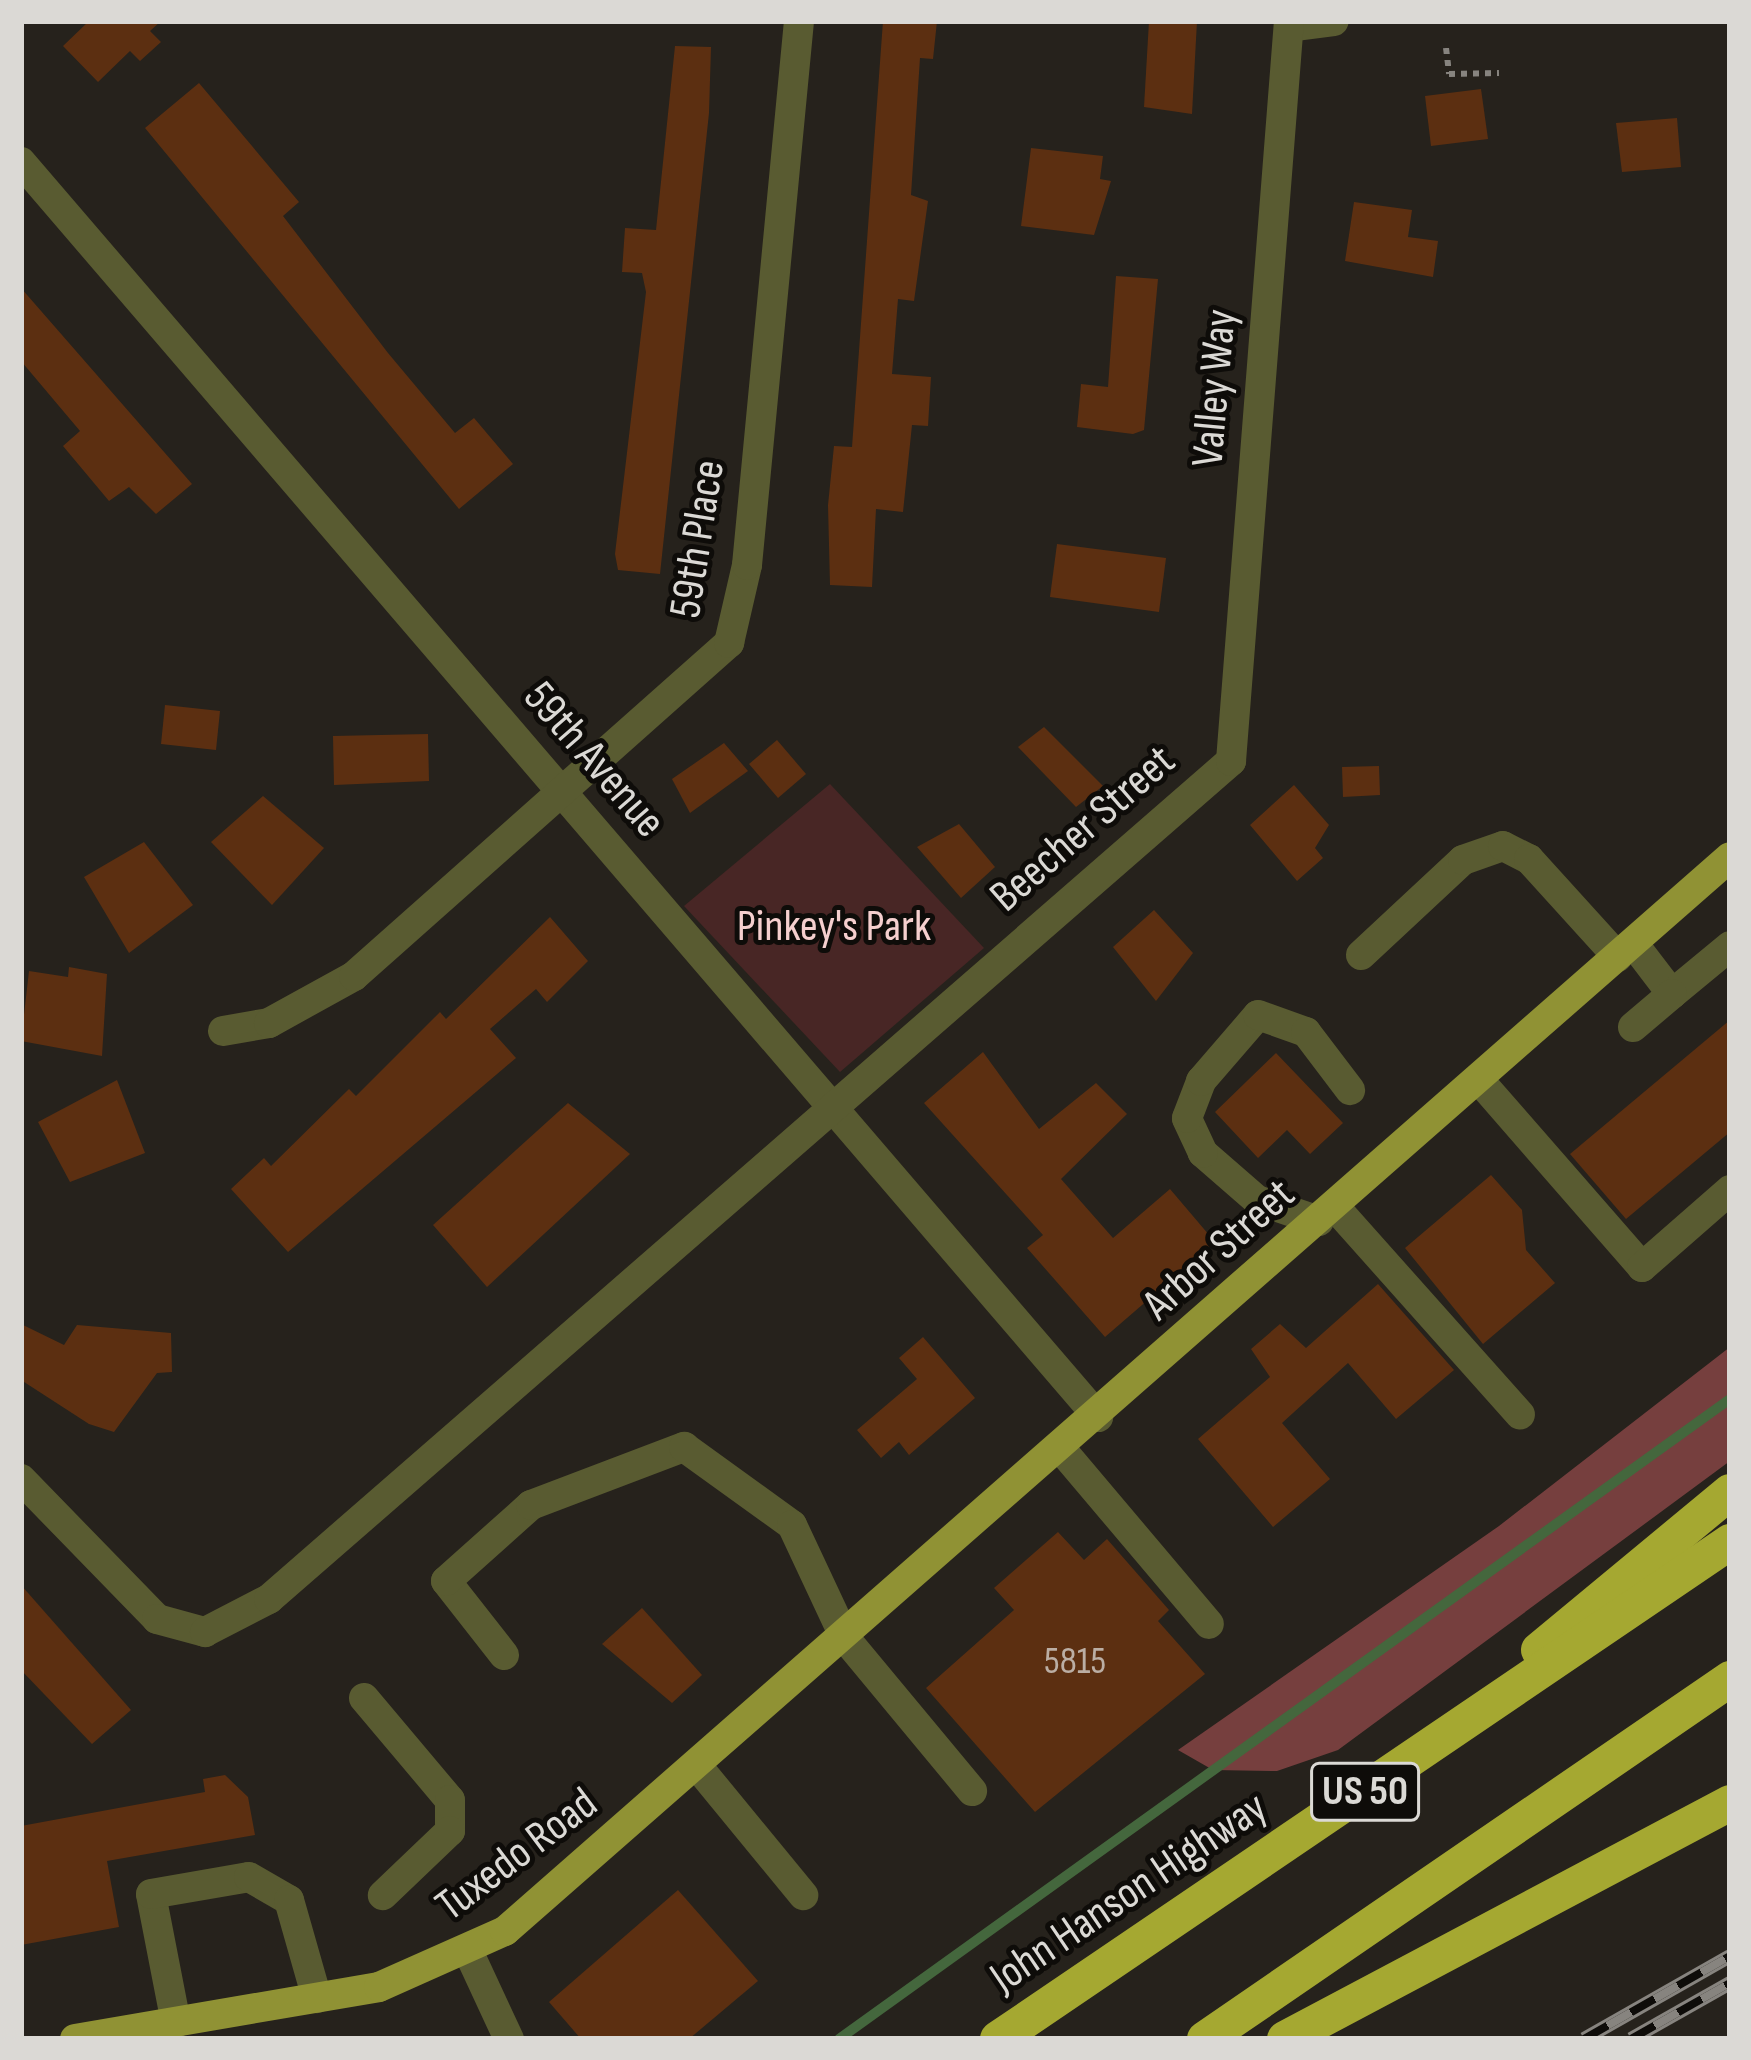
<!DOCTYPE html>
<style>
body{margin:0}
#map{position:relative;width:1751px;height:2060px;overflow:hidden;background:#26221c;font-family:"Sofia Sans Condensed",sans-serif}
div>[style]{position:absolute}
.green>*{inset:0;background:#482625}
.forest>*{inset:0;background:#763f3e}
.stream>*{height:10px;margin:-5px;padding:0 5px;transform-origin:5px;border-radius:5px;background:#44673d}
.building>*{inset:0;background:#5c2f11}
.path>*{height:6px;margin-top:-3px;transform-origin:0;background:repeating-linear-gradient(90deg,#87847f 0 6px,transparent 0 12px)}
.minor>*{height:30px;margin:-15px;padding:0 15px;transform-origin:15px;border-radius:15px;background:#595b31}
.major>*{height:30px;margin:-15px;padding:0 15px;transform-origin:15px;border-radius:15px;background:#909234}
.highway>*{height:36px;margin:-18px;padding:0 18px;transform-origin:18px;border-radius:18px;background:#a5a831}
.rail>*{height:14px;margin-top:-7px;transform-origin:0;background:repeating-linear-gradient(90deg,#0e0c09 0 27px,#87847f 0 54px);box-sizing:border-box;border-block:3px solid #87847f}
span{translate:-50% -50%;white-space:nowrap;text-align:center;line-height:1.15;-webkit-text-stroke:10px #0e0c09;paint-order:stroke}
.number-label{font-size:39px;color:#bbaea4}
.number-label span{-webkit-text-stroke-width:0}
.shield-label span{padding:3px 9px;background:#0e0c09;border:3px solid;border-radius:9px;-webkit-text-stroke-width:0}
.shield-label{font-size:42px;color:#dbd9d5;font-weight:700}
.street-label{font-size:45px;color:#dbd9d5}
.park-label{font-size:45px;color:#f5cfce}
.frame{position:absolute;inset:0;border:24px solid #dbd9d5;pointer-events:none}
</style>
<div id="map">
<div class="green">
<i style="clip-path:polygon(830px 784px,984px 948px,840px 1072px,684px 906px)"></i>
</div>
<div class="forest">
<i style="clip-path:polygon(1730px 1347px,1730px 1461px,1338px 1750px,1277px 1771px,1213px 1770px,1178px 1750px,1499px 1526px)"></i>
</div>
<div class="stream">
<i style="left:839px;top:2039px;width:1097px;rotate:-35.69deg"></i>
</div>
<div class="building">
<i style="clip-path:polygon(89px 21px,161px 21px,150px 31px,161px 42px,140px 61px,130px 51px,98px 82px,63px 46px)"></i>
<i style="clip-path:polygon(883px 21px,937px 21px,933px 59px,920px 58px,911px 195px,928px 201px,914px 301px,898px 299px,892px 374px,931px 377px,928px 426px,912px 425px,903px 512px,876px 509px,872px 587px,830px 585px,828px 505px,834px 446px,852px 447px)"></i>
<i style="clip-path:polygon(1149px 21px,1197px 21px,1192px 114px,1144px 107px)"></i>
<i style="clip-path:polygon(675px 46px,711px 47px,709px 113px,660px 574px,618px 570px,615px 554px,646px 292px,642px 273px,622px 272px,625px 228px,656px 230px)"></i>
<i style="clip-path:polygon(199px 83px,299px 202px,283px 216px,388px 353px,455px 433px,474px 418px,513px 464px,459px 509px,145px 128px)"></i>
<i style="clip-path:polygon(1481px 89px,1488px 139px,1431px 146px,1425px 96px)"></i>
<i style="clip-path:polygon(1677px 118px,1681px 167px,1622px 172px,1616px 123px)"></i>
<i style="clip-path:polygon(1031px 148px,1103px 156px,1100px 179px,1111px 181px,1094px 235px,1021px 226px)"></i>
<i style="clip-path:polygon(1354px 202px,1412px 210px,1408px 237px,1438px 241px,1433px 277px,1345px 261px)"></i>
<i style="clip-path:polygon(1116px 276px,1158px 279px,1144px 430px,1133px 434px,1077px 427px,1081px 384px,1108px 387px)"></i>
<i style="clip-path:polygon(21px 288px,192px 484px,156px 514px,129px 487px,109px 501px,63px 446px,80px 431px,21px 361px)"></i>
<i style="clip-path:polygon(1057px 544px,1166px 558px,1159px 612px,1050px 597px)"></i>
<i style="clip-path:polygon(165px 705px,220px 711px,216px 750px,161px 744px)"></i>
<i style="clip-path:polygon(1044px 727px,1103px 786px,1076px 807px,1018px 747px)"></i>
<i style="clip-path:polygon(428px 734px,429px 781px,334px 785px,333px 736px)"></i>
<i style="clip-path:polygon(777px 740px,806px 774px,778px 798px,749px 764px)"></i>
<i style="clip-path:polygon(724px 743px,748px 771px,690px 813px,672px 779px)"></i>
<i style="clip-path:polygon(1379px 766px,1380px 795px,1343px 797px,1342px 767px)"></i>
<i style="clip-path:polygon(1294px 785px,1329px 825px,1315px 848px,1323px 858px,1297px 881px,1250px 825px)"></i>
<i style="clip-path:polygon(263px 796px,324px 848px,272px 905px,211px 842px)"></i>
<i style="clip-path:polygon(959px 824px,995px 867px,961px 898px,917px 847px)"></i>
<i style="clip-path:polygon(144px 842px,193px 905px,129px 953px,84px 877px)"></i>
<i style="clip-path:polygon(1154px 910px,1193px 953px,1156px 1001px,1113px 947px)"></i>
<i style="clip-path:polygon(550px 917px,588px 961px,547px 1002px,536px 989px,490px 1029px,516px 1058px,288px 1252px,231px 1189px,264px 1158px,271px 1166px,349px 1089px,356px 1096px,440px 1012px,446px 1019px)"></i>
<i style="clip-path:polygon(69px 967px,107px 974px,102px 1056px,21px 1041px,29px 971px,68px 977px)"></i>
<i style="clip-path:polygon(1730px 1020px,1730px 1132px,1626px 1219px,1570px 1154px)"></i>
<i style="clip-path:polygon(983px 1052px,1039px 1129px,1096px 1083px,1127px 1114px,1061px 1179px,1113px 1238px,1170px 1189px,1215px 1242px,1105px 1337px,1027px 1248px,1043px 1235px,924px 1103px)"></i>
<i style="clip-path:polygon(1276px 1053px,1343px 1123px,1310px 1154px,1287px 1130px,1258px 1158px,1215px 1112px)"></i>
<i style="clip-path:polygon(117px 1080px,145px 1153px,70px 1182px,38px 1122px)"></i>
<i style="clip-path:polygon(568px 1103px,630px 1154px,487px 1287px,433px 1225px)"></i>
<i style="clip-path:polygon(1491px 1175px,1522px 1210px,1526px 1250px,1555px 1283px,1483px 1344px,1405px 1248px)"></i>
<i style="clip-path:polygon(1378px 1284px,1454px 1370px,1396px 1419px,1348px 1363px,1282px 1423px,1330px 1479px,1273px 1527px,1198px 1439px,1270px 1377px,1251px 1349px,1280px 1324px,1306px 1348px)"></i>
<i style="clip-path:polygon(21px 1324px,64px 1345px,77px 1325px,171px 1333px,172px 1372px,157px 1373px,114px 1432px,89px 1424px,21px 1380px)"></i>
<i style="clip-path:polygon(923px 1337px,975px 1398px,909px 1455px,899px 1442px,881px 1458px,857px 1430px,917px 1379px,899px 1358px)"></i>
<i style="clip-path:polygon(1058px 1532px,1084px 1560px,1107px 1539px,1169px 1610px,1158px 1621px,1205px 1674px,1035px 1812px,926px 1688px,1014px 1610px,994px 1588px)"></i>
<i style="clip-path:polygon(21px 1585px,131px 1710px,92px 1744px,21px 1670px)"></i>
<i style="clip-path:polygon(642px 1608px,702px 1675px,672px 1703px,602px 1644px)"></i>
<i style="clip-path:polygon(225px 1775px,248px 1797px,255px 1835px,107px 1861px,119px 1927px,21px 1945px,21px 1826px,205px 1792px,203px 1779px)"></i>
<i style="clip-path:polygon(678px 1890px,758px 1981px,689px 2039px,581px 2039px,549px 2002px)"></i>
</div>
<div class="path">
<i style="left:1446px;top:48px;width:26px;rotate:83deg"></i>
<i style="left:1449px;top:74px;width:50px;rotate:-1.1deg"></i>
</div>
<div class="minor">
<i style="left:1289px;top:27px;width:45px;rotate:-7.6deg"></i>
<i style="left:21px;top:162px;width:1654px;rotate:49.36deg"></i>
<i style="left:1633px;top:943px;width:64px;rotate:52.6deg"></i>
<i style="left:1672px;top:994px;width:75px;rotate:-39.6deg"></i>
<i style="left:1361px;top:955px;width:139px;rotate:-43deg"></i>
<i style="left:1463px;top:860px;width:42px;rotate:-19.3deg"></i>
<i style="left:1503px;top:846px;width:29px;rotate:27deg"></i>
<i style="left:1529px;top:859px;width:132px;rotate:47.8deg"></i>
<i style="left:1633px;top:1027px;width:51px;rotate:-40.2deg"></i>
<i style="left:223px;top:1031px;width:47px;rotate:-9.9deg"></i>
<i style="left:269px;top:1023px;width:97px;rotate:-28.9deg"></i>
<i style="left:354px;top:976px;width:502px;rotate:-41.61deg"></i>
<i style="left:729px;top:643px;width:80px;rotate:-77deg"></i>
<i style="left:747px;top:565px;width:546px;rotate:-84.54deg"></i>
<i style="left:1479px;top:1080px;width:248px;rotate:48.9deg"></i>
<i style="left:1642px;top:1267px;width:117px;rotate:-41.2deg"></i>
<i style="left:1335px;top:1207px;width:278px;rotate:48.3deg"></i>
<i style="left:1319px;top:1221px;width:65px;rotate:-161.3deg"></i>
<i style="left:1257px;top:1200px;width:72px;rotate:-139deg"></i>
<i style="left:1203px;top:1153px;width:38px;rotate:-115deg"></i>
<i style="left:1187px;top:1118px;width:40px;rotate:-69deg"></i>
<i style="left:1201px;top:1081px;width:87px;rotate:-49.2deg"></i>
<i style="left:1258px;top:1015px;width:51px;rotate:19.5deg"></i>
<i style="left:1306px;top:1032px;width:73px;rotate:52.8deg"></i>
<i style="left:1061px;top:1449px;width:229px;rotate:49.8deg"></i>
<i style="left:21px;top:1479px;width:195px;rotate:45.8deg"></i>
<i style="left:157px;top:1619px;width:50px;rotate:15.2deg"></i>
<i style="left:205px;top:1632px;width:72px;rotate:-27.3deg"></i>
<i style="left:269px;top:1599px;width:1276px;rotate:-41.06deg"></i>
<i style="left:1231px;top:761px;width:742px;rotate:-85.52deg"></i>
<i style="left:504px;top:1655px;width:94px;rotate:-128.1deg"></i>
<i style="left:446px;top:1581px;width:114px;rotate:-41.8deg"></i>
<i style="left:531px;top:1505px;width:164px;rotate:-20.8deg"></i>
<i style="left:684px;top:1447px;width:133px;rotate:35.8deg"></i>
<i style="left:792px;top:1525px;width:125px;rotate:64.9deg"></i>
<i style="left:845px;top:1638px;width:199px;rotate:50.3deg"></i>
<i style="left:364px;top:1698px;width:133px;rotate:49.9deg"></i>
<i style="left:450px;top:1800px;width:31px;rotate:90deg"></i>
<i style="left:450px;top:1831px;width:93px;rotate:136.3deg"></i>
<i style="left:698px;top:1767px;width:166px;rotate:50.6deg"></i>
<i style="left:469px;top:1953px;width:95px;rotate:65.1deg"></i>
<i style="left:176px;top:2023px;width:131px;rotate:-101deg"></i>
<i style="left:151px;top:1894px;width:99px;rotate:-9.8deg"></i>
<i style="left:249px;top:1877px;width:46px;rotate:29.9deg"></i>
<i style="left:289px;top:1900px;width:102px;rotate:74.1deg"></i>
</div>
<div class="major">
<i style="left:75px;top:2039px;width:308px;rotate:-9.7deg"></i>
<i style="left:379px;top:1987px;width:138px;rotate:-24deg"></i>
<i style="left:505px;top:1931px;width:1629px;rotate:-41.24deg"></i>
</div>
<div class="highway">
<i style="left:1539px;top:1650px;width:248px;rotate:-39.6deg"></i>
<i style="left:998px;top:2039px;width:885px;rotate:-34.18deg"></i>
<i style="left:1205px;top:2039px;width:637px;rotate:-34.44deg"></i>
<i style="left:1285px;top:2039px;width:504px;rotate:-27.94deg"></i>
</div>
<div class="rail">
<i style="left:1584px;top:2039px;width:168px;rotate:-29.6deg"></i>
<i style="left:1631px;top:2039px;width:114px;rotate:-29.5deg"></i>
</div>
<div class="number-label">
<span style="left:1075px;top:1662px">5815</span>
</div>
<div class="shield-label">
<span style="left:1365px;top:1792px">US 50</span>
</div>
<div class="street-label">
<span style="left:1215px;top:388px;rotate:-85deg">Valley Way</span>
<span style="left:698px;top:539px;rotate:-81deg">59th Place</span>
<span style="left:594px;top:760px;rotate:49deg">59th Avenue</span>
<span style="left:1083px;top:829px;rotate:-41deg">Beecher Street</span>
<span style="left:1219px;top:1250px;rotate:-42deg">Arbor Street</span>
<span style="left:517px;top:1855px;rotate:-37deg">Tuxedo Road</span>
<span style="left:1129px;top:1893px;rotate:-34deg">John Hanson Highway</span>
</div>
<div class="park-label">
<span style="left:834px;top:927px">Pinkey's Park</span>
</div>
<div class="frame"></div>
</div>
